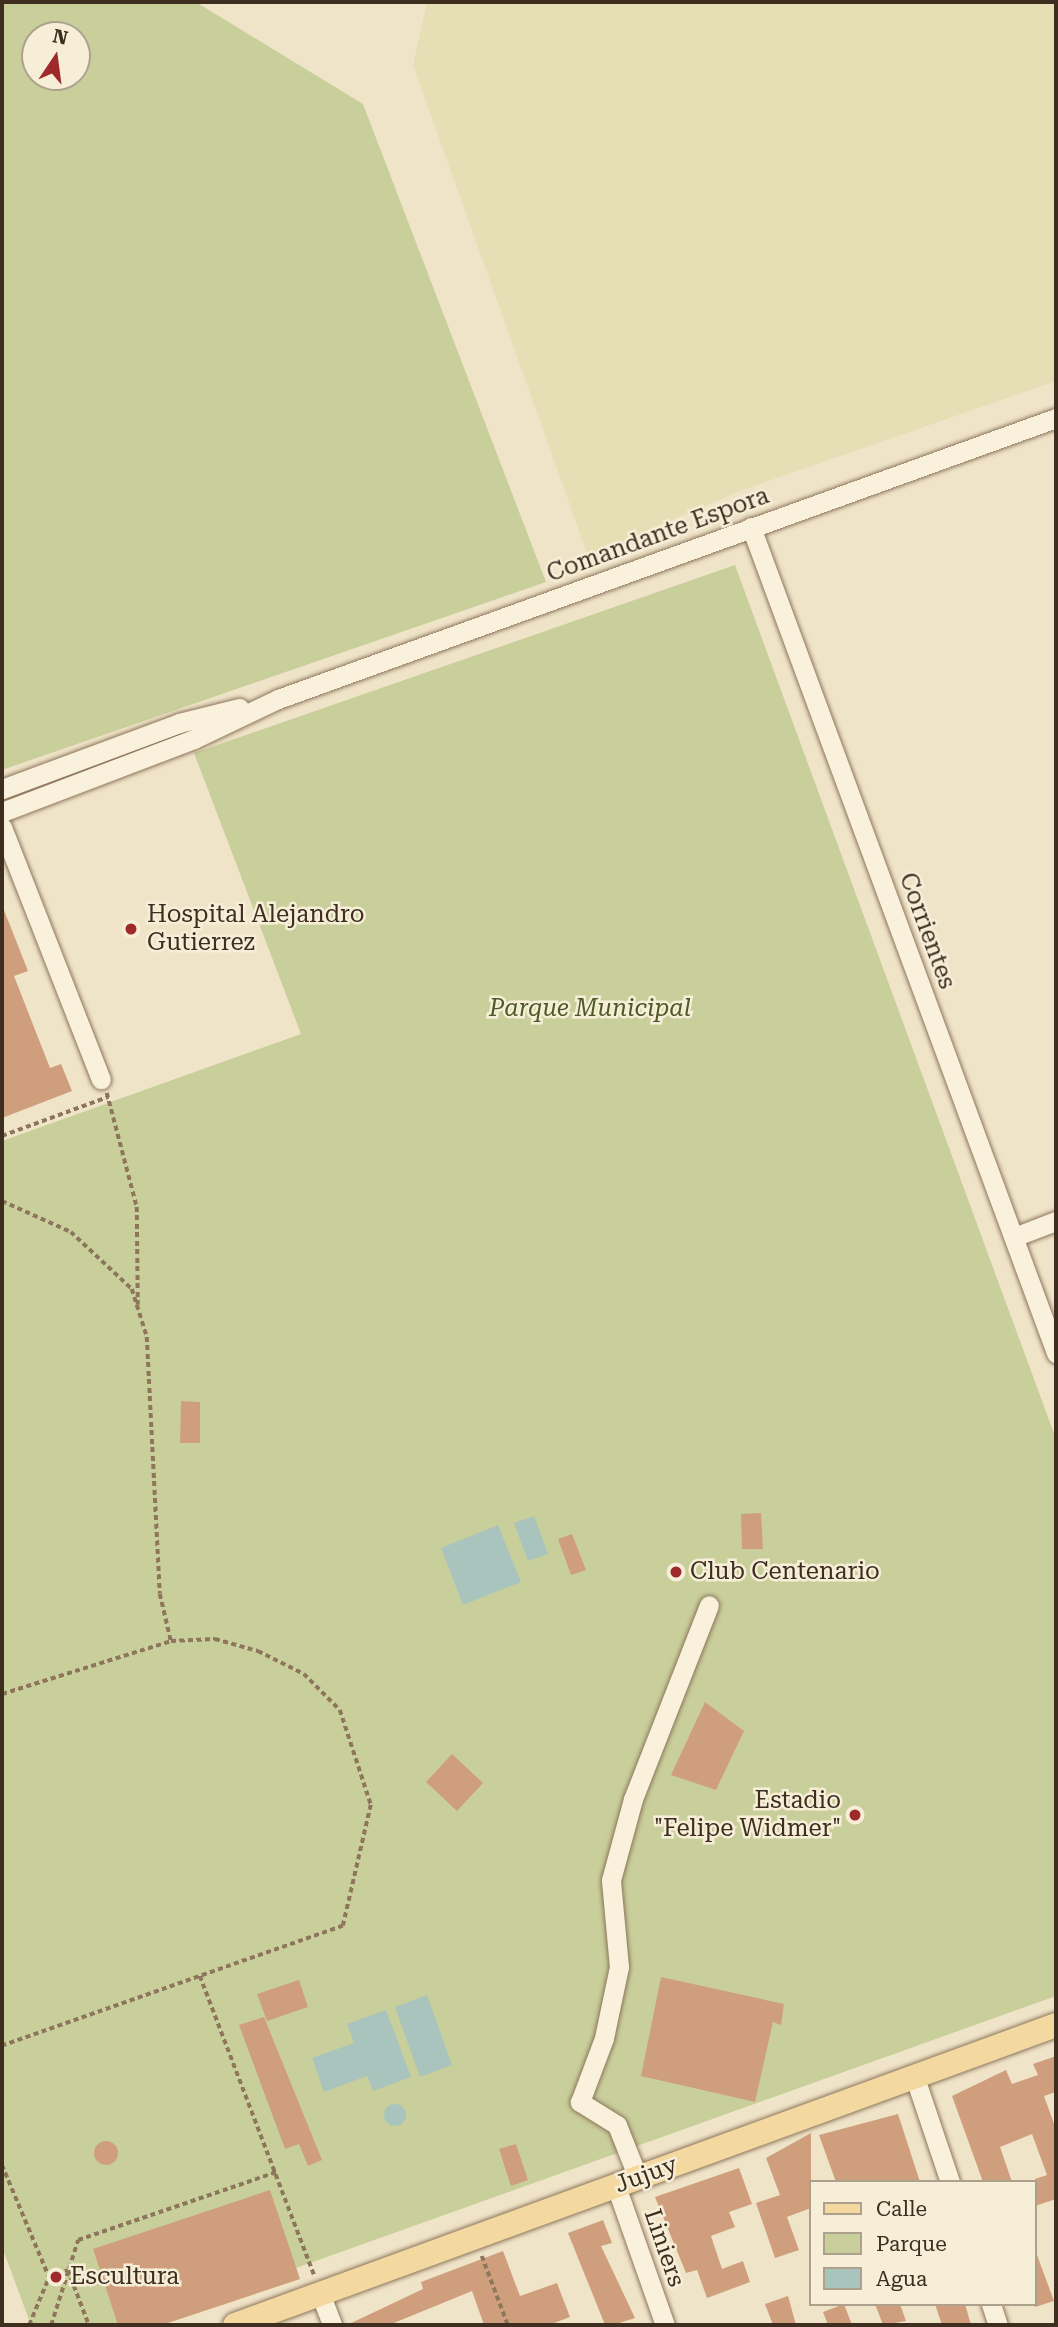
<!DOCTYPE html>
<style>
body{margin:0}
#map{position:relative;width:1058px;height:2327px;overflow:hidden;background:#f0e4c8;font-family:"Roboto Serif",serif}
div>[style]{position:absolute}
.farmland>*{inset:0;background:#e6deb5}
.green>*{inset:0;background:#c9cf9b}
.water>*{inset:0;background:#a9c4bc}
.round{border-radius:50%}
.building>*{inset:0;background:#cf9f7d}
.path>*{height:3.5px;margin-top:-1.75px;transform-origin:0;background:repeating-linear-gradient(90deg,#8d765c 0 5px,transparent 0 8.5px)}
.roads{filter:drop-shadow(0 0 2px #8d765c) drop-shadow(0 0 2px #8d765c)}
.minor>*{height:19px;margin:-9.5px;padding:0 9.5px;transform-origin:9.5px;border-radius:9.5px;background:#faf1dc}
.major>*{height:24px;margin:-12px;padding:0 12px;transform-origin:12px;border-radius:12px;background:#f3d9a0}
.dots>*{width:19px;height:19px;translate:-50% -50%;box-sizing:border-box;border:4px solid #f7eed8;border-radius:50%}
span{translate:-50% -50%;white-space:nowrap;text-align:center;line-height:1.15;-webkit-text-stroke:5px #f7eed8;paint-order:stroke}
.street-label{font-size:24px;color:#3d2e20}
.poi-label{font-size:24px;color:#3d2e20}
.left{translate:0 -50%;text-align:left}
.right{translate:-100% -50%;text-align:right}
.park-label{font-size:24px;color:#4d5a26;font-style:italic}
.frame{position:absolute;inset:0;border:4px solid #3d2e20;pointer-events:none}
.legend{position:absolute;left:809px;top:2180px;width:228px;height:126px;box-sizing:border-box;background:#f7eed8;border:2px solid #ada18e;margin:0;padding:9px 12px;list-style:none;font-size:21px;color:#3d2e20}
.legend li{display:flex;align-items:center;gap:14px;height:35px}
.legend b{width:35px;border:2px solid #ada18e}
.north{position:absolute;left:21px;top:21px;width:70px;height:70px;box-sizing:border-box;background:#f7eed8;border:2px solid #ada18e;border-radius:50%;rotate:13deg;font-size:19px;font-weight:700;line-height:28px;text-align:center;color:#3d2e20}
.north::after{content:'';display:block;margin:auto;width:24px;height:32px;background:#9e2a2b;clip-path:polygon(50% 0,100% 100%,50% 72%,0 100%)}
</style>
<div id="map">
<div class="farmland">
<i style="clip-path:polygon(427px 2px,1056px 2px,1056px 381px,740px 491px,588px 556px,413px 65px)"></i>
</div>
<div class="green">
<i style="clip-path:polygon(evenodd,2px 2px,196px 2px,363px 104px,546px 582px,2px 770px,2px 2px,35px 35px,77px 35px,77px 77px,35px 77px,35px 35px)"></i>
<i style="clip-path:polygon(735px 565px,1056px 1439px,1056px 1996px,137px 2325px,31px 2325px,2px 2247px,2px 1141px,301px 1034px,194px 753px)"></i>
</div>
<div class="water">
<i style="clip-path:polygon(534px 1516px,548px 1554px,528px 1561px,514px 1523px)"></i>
<i style="clip-path:polygon(498px 1525px,521px 1582px,463px 1605px,441px 1548px)"></i>
<i style="clip-path:polygon(427px 1995px,452px 2065px,420px 2077px,395px 2007px)"></i>
<i style="clip-path:polygon(386px 2010px,411px 2077px,373px 2091px,367px 2076px,324px 2092px,312px 2058px,354px 2043px,347px 2024px)"></i>
<i class="round" style="left:384px;top:2104px;width:22px;height:22px"></i>
</div>
<div class="building">
<i style="clip-path:polygon(2px 905px,28px 971px,14px 976px,50px 1068px,61px 1064px,72px 1091px,2px 1118px)"></i>
<i style="clip-path:polygon(181px 1401px,200px 1402px,200px 1443px,180px 1443px)"></i>
<i style="clip-path:polygon(761px 1513px,763px 1549px,742px 1549px,741px 1514px)"></i>
<i style="clip-path:polygon(572px 1534px,586px 1570px,571px 1575px,558px 1539px)"></i>
<i style="clip-path:polygon(705px 1702px,744px 1731px,716px 1790px,671px 1775px)"></i>
<i style="clip-path:polygon(452px 1754px,483px 1783px,457px 1811px,426px 1782px)"></i>
<i style="clip-path:polygon(661px 1977px,784px 2004px,781px 2025px,773px 2022px,755px 2102px,641px 2076px)"></i>
<i style="clip-path:polygon(299px 1980px,308px 2007px,267px 2021px,257px 1994px)"></i>
<i style="clip-path:polygon(264px 2017px,322px 2160px,308px 2166px,299px 2144px,285px 2149px,239px 2025px)"></i>
<i style="clip-path:polygon(1056px 2056px,1056px 2092px,1044px 2096px,1056px 2129px,1056px 2199px,1035px 2206px,1035px 2179px,1047px 2175px,1032px 2134px,1000px 2147px,1012px 2182px,983px 2182px,952px 2096px,1006px 2070px,1012px 2084px,1038px 2075px,1033px 2064px)"></i>
<i style="clip-path:polygon(898px 2114px,920px 2182px,836px 2182px,819px 2135px)"></i>
<i style="clip-path:polygon(811px 2133px,811px 2208px,787px 2217px,799px 2250px,775px 2258px,756px 2203px,780px 2195px,766px 2158px)"></i>
<i class="round" style="left:94px;top:2141px;width:24px;height:24px"></i>
<i style="clip-path:polygon(516px 2144px,528px 2180px,511px 2186px,499px 2149px)"></i>
<i style="clip-path:polygon(739px 2168px,752px 2204px,729px 2212px,735px 2227px,711px 2236px,722px 2269px,743px 2261px,750px 2282px,707px 2298px,697px 2270px,686px 2273px,655px 2197px)"></i>
<i style="clip-path:polygon(270px 2190px,300px 2279px,162px 2325px,118px 2325px,93px 2249px)"></i>
<i style="clip-path:polygon(603px 2220px,612px 2243px,601px 2246px,635px 2318px,613px 2325px,605px 2325px,568px 2233px)"></i>
<i style="clip-path:polygon(503px 2251px,520px 2296px,557px 2283px,570px 2317px,549px 2325px,484px 2325px,472px 2291px,389px 2325px,347px 2325px,423px 2289px,421px 2282px)"></i>
<i style="clip-path:polygon(1037px 2255px,1054px 2301px,1035px 2307px,1035px 2255px)"></i>
<i style="clip-path:polygon(788px 2296px,796px 2325px,773px 2325px,765px 2304px)"></i>
<i style="clip-path:polygon(844px 2304px,852px 2325px,828px 2325px,823px 2312px)"></i>
<i style="clip-path:polygon(875px 2304px,900px 2304px,906px 2321px,883px 2325px)"></i>
<i style="clip-path:polygon(935px 2304px,965px 2304px,971px 2325px,942px 2325px)"></i>
</div>
<div class="path">
<i style="left:107px;top:1093px;width:118px;rotate:75.3deg"></i>
<i style="left:137px;top:1207px;width:98px;rotate:89.4deg"></i>
<i style="left:2px;top:1136px;width:113px;rotate:-20.2deg"></i>
<i style="left:2px;top:1201px;width:76px;rotate:24.2deg"></i>
<i style="left:71px;top:1232px;width:83px;rotate:43.1deg"></i>
<i style="left:132px;top:1289px;width:50px;rotate:72.6deg"></i>
<i style="left:147px;top:1337px;width:257px;rotate:87.1deg"></i>
<i style="left:160px;top:1594px;width:48px;rotate:76.8deg"></i>
<i style="left:2px;top:1694px;width:177px;rotate:-17.4deg"></i>
<i style="left:171px;top:1641px;width:44px;rotate:-2.6deg"></i>
<i style="left:215px;top:1639px;width:45px;rotate:15.6deg"></i>
<i style="left:258px;top:1651px;width:51px;rotate:26.6deg"></i>
<i style="left:304px;top:1674px;width:51px;rotate:45deg"></i>
<i style="left:340px;top:1710px;width:100px;rotate:71.9deg"></i>
<i style="left:371px;top:1805px;width:124px;rotate:103deg"></i>
<i style="left:343px;top:1926px;width:361px;rotate:160.6deg"></i>
<i style="left:200px;top:1976px;width:320px;rotate:69.1deg"></i>
<i style="left:2px;top:2165px;width:121px;rotate:67.2deg"></i>
<i style="left:49px;top:2277px;width:20px;rotate:-20deg"></i>
<i style="left:68px;top:2270px;width:59px;rotate:69.1deg"></i>
<i style="left:482px;top:2256px;width:74px;rotate:69.4deg"></i>
<i style="left:29px;top:2325px;width:52px;rotate:-67.4deg"></i>
<i style="left:51px;top:2325px;width:89px;rotate:-72.4deg"></i>
<i style="left:78px;top:2240px;width:210px;rotate:-18.9deg"></i>
</div>
<div class="roads">
<div class="minor">
<i style="left:751px;top:527px;width:881px;rotate:69.73deg"></i>
<i style="left:2px;top:789px;width:189px;rotate:-20.4deg"></i>
<i style="left:179px;top:723px;width:62px;rotate:-14deg"></i>
<i style="left:2px;top:812px;width:205px;rotate:-20.8deg"></i>
<i style="left:194px;top:739px;width:93px;rotate:-25.5deg"></i>
<i style="left:278px;top:699px;width:827px;rotate:-19.86deg"></i>
<i style="left:2px;top:827px;width:271px;rotate:68.6deg"></i>
<i style="left:1014px;top:1237px;width:45px;rotate:-20.9deg"></i>
<i style="left:914px;top:2075px;width:113px;rotate:71.4deg"></i>
<i style="left:638px;top:2178px;width:57px;rotate:-111.6deg"></i>
<i style="left:617px;top:2125px;width:44px;rotate:-148.1deg"></i>
<i style="left:580px;top:2102px;width:68px;rotate:-69.4deg"></i>
<i style="left:604px;top:2038px;width:73px;rotate:-78.1deg"></i>
<i style="left:619px;top:1967px;width:87px;rotate:-95.3deg"></i>
<i style="left:611px;top:1880px;width:84px;rotate:-74.8deg"></i>
<i style="left:633px;top:1799px;width:208px;rotate:-68.6deg"></i>
<i style="left:616px;top:2186px;width:147px;rotate:70.6deg"></i>
<i style="left:320px;top:2293px;width:34px;rotate:69deg"></i>
<i style="left:991px;top:2304px;width:22px;rotate:72deg"></i>
</div>
<div class="major">
<i style="left:235px;top:2325px;width:874px;rotate:-20.07deg"></i>
</div>
</div>
<div class="dots">
<i style="left:131px;top:929px;background:#9e2a2b"></i>
<i style="left:676px;top:1572px;background:#9e2a2b"></i>
<i style="left:855px;top:1815px;background:#9e2a2b"></i>
<i style="left:56px;top:2277px;background:#9e2a2b"></i>
</div>
<div class="street-label">
<span style="left:658px;top:535px;rotate:-20deg">Comandante Espora</span>
<span style="left:927px;top:931px;rotate:70deg">Corrientes</span>
<span style="left:646px;top:2175px;rotate:-20deg">Jujuy</span>
<span style="left:664px;top:2248px;rotate:71deg">Liniers</span>
</div>
<div class="poi-label">
<span class="left" style="left:147px;top:929px">Hospital Alejandro<br>Gutierrez</span>
<span class="left" style="left:690px;top:1572px">Club Centenario</span>
<span class="right" style="left:841px;top:1815px">Estadio<br>"Felipe Widmer"</span>
<span class="left" style="left:70px;top:2277px">Escultura</span>
</div>
<div class="park-label">
<span style="left:590px;top:1009px">Parque Municipal</span>
</div>
<div class="frame"></div>
<ul class="legend">
<li><b style="height:9px;background:#f3d9a0"></b>Calle</li>
<li><b style="height:19px;background:#c9cf9b"></b>Parque</li>
<li><b style="height:19px;background:#a9c4bc"></b>Agua</li>
</ul>
<div class="north">N</div>
</div>
